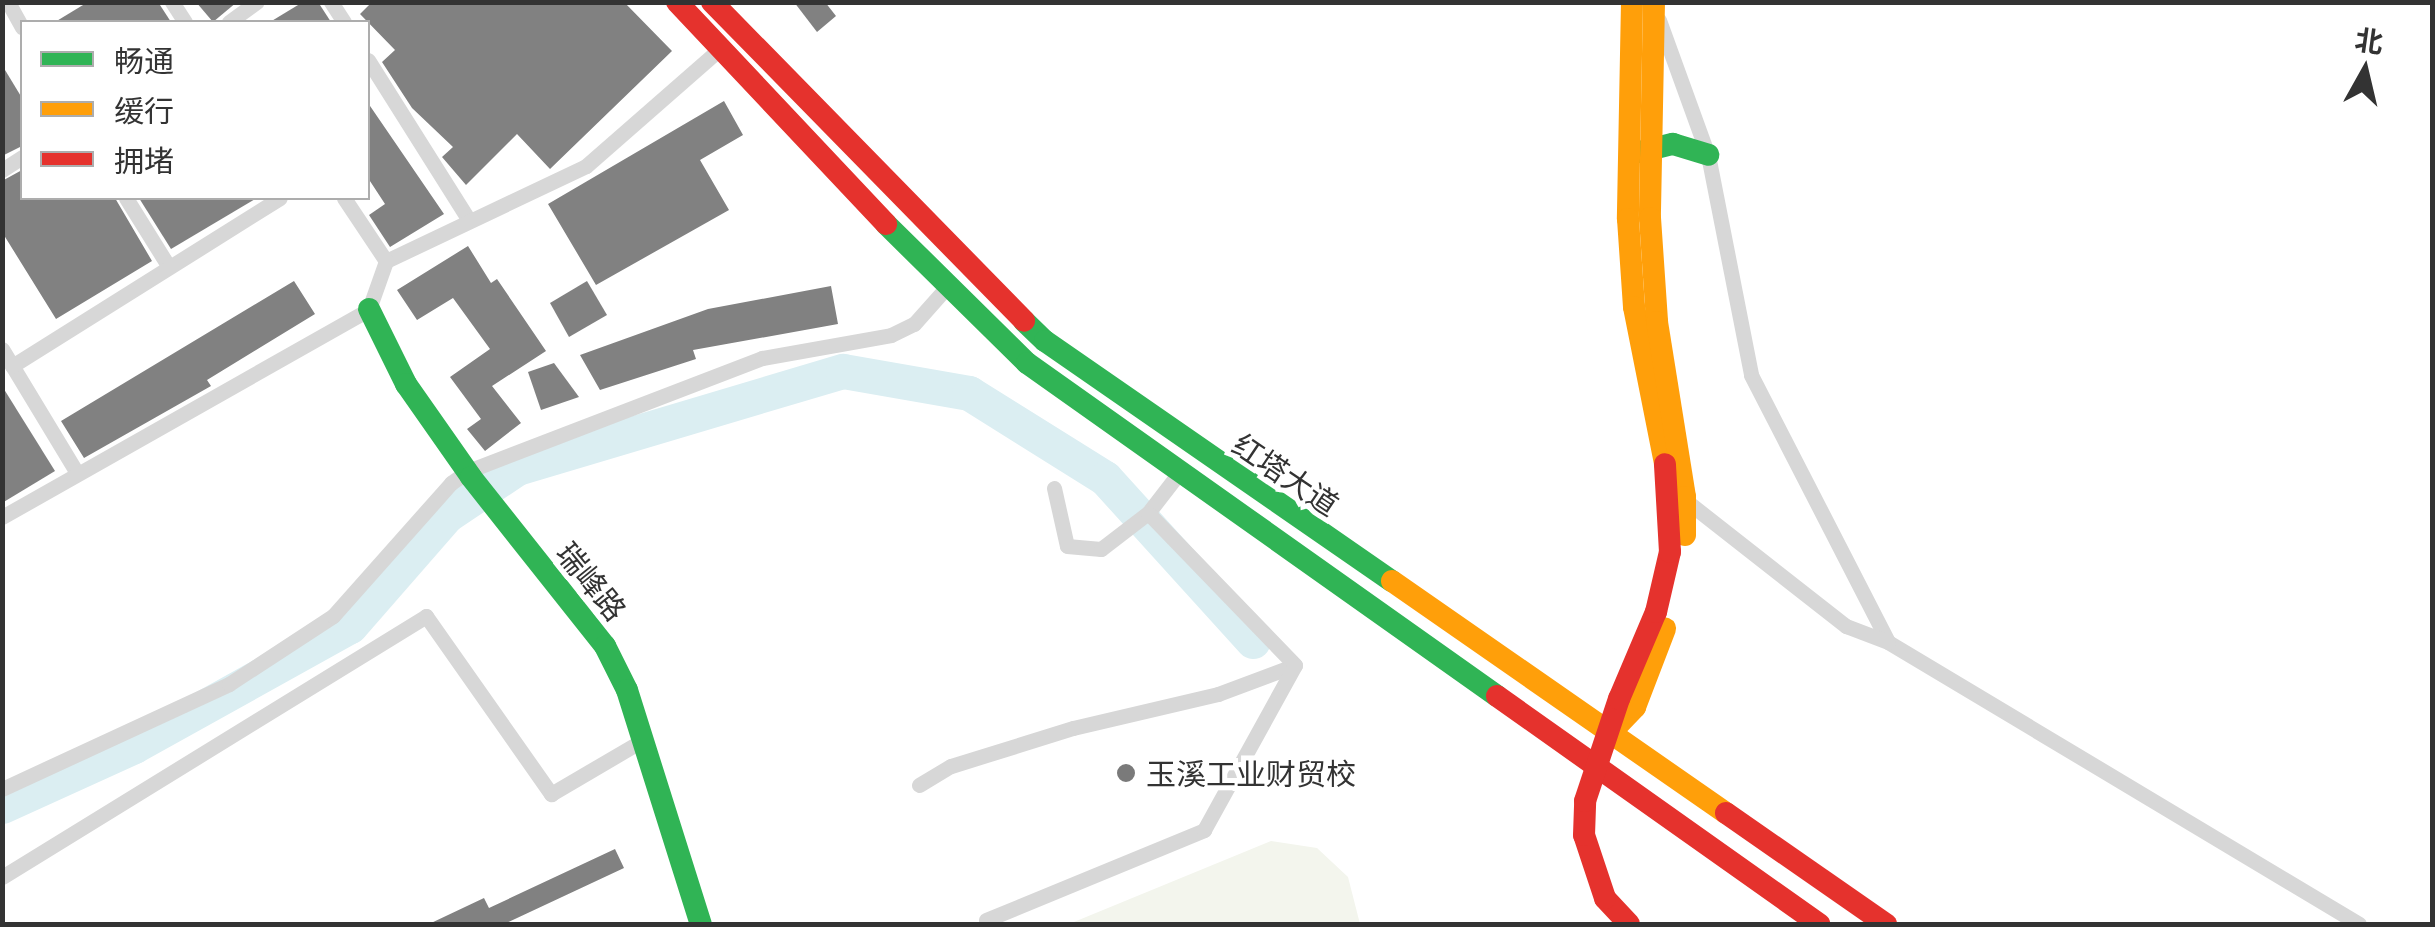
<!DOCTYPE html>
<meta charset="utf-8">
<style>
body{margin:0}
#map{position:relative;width:2435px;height:927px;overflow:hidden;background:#fff;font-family:Lato,"Noto Sans SC",sans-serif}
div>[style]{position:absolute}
.green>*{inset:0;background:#f3f5ed}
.river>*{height:35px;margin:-17.5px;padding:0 17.5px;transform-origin:17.5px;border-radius:17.5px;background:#dbeef2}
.building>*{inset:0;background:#818181}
.street>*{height:15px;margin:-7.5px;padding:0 7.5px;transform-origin:7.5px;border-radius:7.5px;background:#d7d7d7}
.fast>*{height:22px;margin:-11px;padding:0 11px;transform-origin:11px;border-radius:11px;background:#30b455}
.slow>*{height:22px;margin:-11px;padding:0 11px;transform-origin:11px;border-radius:11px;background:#ff9f0a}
.jam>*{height:22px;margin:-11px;padding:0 11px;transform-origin:11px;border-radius:11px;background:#e5322d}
.dots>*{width:28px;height:28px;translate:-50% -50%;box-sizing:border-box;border:5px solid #fff;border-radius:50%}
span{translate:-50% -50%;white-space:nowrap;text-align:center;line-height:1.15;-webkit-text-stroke:10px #fff;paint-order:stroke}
.street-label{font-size:30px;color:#333}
.poi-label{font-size:30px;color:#333}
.left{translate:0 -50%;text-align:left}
.frame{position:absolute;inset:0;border:5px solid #333;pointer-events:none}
.legend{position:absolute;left:20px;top:20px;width:350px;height:180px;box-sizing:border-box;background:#fff;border:2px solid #adadad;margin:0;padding:12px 18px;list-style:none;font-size:30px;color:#333}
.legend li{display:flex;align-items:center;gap:20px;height:50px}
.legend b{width:50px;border:2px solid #adadad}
.north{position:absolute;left:2315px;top:20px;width:100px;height:100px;-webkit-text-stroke:8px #fff;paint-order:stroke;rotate:8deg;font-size:28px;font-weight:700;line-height:40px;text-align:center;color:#333}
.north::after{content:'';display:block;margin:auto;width:35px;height:45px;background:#333;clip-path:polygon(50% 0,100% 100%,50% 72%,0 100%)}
</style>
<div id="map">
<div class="green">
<i style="clip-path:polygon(1271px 841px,1317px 848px,1348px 877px,1360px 924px,1069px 924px)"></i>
</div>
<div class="river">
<i style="left:2px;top:806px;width:145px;rotate:-24.4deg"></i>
<i style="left:134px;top:746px;width:247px;rotate:-29.1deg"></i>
<i style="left:350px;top:626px;width:147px;rotate:-48.9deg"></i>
<i style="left:447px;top:515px;width:84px;rotate:-33.9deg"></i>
<i style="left:517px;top:468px;width:340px;rotate:-16.6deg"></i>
<i style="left:843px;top:371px;width:128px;rotate:9.9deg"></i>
<i style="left:969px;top:393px;width:160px;rotate:32deg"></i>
<i style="left:1105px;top:478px;width:220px;rotate:47.8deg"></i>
</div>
<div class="building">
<i style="clip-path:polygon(88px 2px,158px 2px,171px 22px,55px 22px)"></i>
<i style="clip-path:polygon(196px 2px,237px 2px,213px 22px)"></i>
<i style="clip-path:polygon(303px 2px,318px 2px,331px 22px,270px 22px)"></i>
<i style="clip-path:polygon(372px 2px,624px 2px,672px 51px,550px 169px,517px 134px,466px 185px,442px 157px,453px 147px,412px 108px,382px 62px,395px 50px,360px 14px)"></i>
<i style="clip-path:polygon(794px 2px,825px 2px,836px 16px,817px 32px)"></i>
<i style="clip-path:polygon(2px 65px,22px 98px,22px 146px,2px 156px)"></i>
<i style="clip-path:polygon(724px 101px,743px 135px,700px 160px,729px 210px,596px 285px,548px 204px)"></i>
<i style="clip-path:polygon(368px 103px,444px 214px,390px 247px,369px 215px,385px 204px,368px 178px)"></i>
<i style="clip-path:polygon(22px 170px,22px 198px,115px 198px,152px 261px,56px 319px,2px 232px,2px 181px)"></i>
<i style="clip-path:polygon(139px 198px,257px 198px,171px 249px)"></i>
<i style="clip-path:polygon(468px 246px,491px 283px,497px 279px,546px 351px,492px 386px,521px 423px,485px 451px,467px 429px,481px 419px,450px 377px,490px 349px,453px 298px,417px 320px,397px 290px)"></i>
<i style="clip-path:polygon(294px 281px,315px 314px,207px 380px,211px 386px,84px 458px,61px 421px)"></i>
<i style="clip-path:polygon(587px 281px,607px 315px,569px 337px,550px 303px)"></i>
<i style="clip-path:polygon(831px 286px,838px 324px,693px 350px,696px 359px,600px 390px,580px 355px,708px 309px)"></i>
<i style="clip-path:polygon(554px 363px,579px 397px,541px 410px,528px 372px)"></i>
<i style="clip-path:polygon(2px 386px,55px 471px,2px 503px)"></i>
<i style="clip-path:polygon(615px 849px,624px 868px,504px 924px,429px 924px,484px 898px,489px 908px)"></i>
</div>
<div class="street">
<i style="left:8px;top:2px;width:29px;rotate:61deg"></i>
<i style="left:172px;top:2px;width:24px;rotate:57deg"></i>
<i style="left:331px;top:2px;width:24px;rotate:57deg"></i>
<i style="left:1659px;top:20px;width:144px;rotate:70.1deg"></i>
<i style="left:1708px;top:155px;width:224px;rotate:78.9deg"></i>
<i style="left:1751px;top:375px;width:300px;rotate:62.8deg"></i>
<i style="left:1888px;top:642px;width:549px;rotate:30.91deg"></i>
<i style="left:229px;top:22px;width:34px;rotate:-36deg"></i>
<i style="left:368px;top:60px;width:188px;rotate:57.8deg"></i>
<i style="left:2px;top:170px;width:24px;rotate:-33deg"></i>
<i style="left:126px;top:198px;width:81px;rotate:58.1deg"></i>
<i style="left:386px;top:261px;width:221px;rotate:-25.4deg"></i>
<i style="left:586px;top:166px;width:179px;rotate:-41.2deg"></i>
<i style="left:2px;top:349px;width:145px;rotate:58.8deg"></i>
<i style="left:12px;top:366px;width:316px;rotate:-32.1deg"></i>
<i style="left:1054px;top:488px;width:59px;rotate:77.4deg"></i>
<i style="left:1067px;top:546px;width:34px;rotate:5deg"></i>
<i style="left:1101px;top:549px;width:59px;rotate:-37.5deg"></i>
<i style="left:1148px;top:513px;width:51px;rotate:-52.2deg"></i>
<i style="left:1680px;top:496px;width:211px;rotate:38.1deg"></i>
<i style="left:1846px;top:626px;width:45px;rotate:20.9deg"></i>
<i style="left:2px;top:517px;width:422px;rotate:-29.5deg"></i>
<i style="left:369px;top:309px;width:51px;rotate:-70.5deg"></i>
<i style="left:386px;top:261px;width:76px;rotate:-123.7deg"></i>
<i style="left:919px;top:785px;width:37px;rotate:-31deg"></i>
<i style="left:951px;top:766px;width:128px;rotate:-17.3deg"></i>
<i style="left:1073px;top:728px;width:149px;rotate:-13.2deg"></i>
<i style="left:1218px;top:694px;width:82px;rotate:-20.6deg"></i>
<i style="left:1295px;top:665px;width:211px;rotate:-134deg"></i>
<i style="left:2px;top:789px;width:250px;rotate:-24.8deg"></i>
<i style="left:229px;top:684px;width:124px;rotate:-33.2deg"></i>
<i style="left:333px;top:616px;width:178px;rotate:-48.4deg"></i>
<i style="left:451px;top:483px;width:21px;rotate:-35deg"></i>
<i style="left:468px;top:471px;width:315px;rotate:-21deg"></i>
<i style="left:762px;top:358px;width:131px;rotate:-10.1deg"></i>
<i style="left:891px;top:335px;width:25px;rotate:-26deg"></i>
<i style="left:914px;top:324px;width:48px;rotate:-48.4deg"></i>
<i style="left:2px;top:877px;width:498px;rotate:-31.6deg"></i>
<i style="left:426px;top:616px;width:218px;rotate:54.9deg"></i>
<i style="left:551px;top:794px;width:107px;rotate:-30.4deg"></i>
<i style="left:986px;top:920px;width:236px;rotate:-22.4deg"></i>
<i style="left:1204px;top:830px;width:188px;rotate:-61.1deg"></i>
</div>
<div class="fast">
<i style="left:1640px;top:152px;width:34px;rotate:-14deg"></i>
<i style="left:1673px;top:144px;width:37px;rotate:17deg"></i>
<i style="left:886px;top:224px;width:198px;rotate:44.6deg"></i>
<i style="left:1027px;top:363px;width:576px;rotate:35.32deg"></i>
<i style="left:369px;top:309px;width:84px;rotate:63.7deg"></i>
<i style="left:406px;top:384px;width:113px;rotate:55deg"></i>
<i style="left:471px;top:477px;width:216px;rotate:51.6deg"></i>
<i style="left:605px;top:646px;width:49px;rotate:63.4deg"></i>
<i style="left:627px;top:690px;width:245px;rotate:72.5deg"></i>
<i style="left:1024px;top:321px;width:29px;rotate:44deg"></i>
<i style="left:1045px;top:341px;width:422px;rotate:34.7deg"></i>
</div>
<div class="slow">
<i style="left:1632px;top:2px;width:217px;rotate:91.1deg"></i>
<i style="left:1628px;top:219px;width:88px;rotate:86.1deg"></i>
<i style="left:1634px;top:307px;width:160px;rotate:78.8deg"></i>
<i style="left:1654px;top:2px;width:216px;rotate:91.1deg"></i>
<i style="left:1650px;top:218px;width:104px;rotate:86.1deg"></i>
<i style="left:1657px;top:322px;width:177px;rotate:80.9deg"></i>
<i style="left:1685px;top:497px;width:38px;rotate:90deg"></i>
<i style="left:1392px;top:581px;width:407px;rotate:34.8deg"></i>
<i style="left:1615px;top:728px;width:29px;rotate:-46deg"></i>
<i style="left:1635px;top:707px;width:84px;rotate:-69deg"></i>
</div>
<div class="jam">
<i style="left:677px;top:2px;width:305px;rotate:46.7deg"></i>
<i style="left:712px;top:2px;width:446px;rotate:45.6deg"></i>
<i style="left:1497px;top:696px;width:395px;rotate:35.3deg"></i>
<i style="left:1726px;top:813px;width:195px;rotate:34.8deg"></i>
<i style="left:1629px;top:924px;width:35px;rotate:-133deg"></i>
<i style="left:1605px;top:898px;width:66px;rotate:-108.4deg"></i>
<i style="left:1584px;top:835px;width:34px;rotate:-88deg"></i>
<i style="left:1585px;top:801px;width:108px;rotate:-71.6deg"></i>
<i style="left:1619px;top:699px;width:95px;rotate:-67deg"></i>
<i style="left:1656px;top:612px;width:62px;rotate:-76.9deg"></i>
<i style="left:1670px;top:552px;width:88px;rotate:-93.3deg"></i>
</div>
<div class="dots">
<i style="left:1126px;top:773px;background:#7a7a7a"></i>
</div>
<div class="street-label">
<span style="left:1286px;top:474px;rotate:34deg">红塔大道</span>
<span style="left:592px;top:581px;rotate:51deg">瑞峰路</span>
</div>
<div class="poi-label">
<span class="left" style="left:1146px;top:773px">玉溪工业财贸校</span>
</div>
<div class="frame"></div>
<ul class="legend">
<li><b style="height:12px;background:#30b455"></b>畅通</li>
<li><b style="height:12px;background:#ff9f0a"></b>缓行</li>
<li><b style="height:12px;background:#e5322d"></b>拥堵</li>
</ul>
<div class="north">北</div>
</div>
